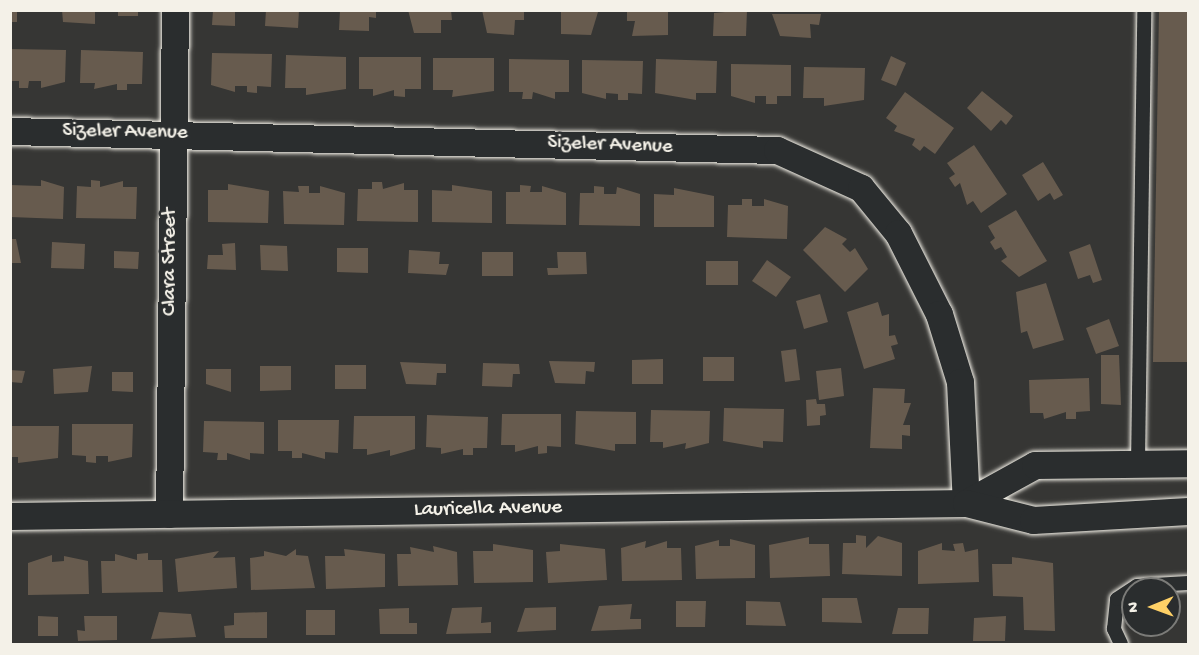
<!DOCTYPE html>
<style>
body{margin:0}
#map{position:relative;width:1199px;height:655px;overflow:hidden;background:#363634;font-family:"Gochi Hand",sans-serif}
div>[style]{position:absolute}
.building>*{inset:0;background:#675b4e}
.roads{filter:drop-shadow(0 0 2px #f4f1e8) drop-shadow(0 0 2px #f4f1e8)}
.service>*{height:14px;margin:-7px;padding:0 7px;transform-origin:7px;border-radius:7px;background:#2a2d2e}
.minor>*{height:27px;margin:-13.5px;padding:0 13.5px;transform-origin:13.5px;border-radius:13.5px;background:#2a2d2e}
span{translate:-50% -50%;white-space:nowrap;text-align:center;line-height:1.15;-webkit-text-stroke:5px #2a2d2e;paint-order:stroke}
.street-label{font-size:21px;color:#f4f1e8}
.frame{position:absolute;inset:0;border:12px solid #f4f1e8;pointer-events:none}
.north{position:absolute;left:1121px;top:577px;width:60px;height:60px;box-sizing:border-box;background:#2a2d2e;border:2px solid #7b7b78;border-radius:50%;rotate:269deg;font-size:16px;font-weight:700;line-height:24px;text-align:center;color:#f4f1e8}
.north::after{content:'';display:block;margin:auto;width:21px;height:27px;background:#ffd166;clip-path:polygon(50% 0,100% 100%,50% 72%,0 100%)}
</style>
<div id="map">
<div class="building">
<i style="clip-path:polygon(10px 10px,17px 10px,17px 22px,10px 22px)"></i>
<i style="clip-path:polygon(62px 10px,95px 10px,95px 24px,63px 22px)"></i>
<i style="clip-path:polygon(118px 10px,138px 10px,138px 16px,118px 16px)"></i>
<i style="clip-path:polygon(213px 10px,235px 11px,235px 26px,212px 25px)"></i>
<i style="clip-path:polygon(266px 10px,299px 10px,298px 28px,265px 26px)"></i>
<i style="clip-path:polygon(340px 10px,376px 10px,376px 18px,369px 17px,369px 31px,339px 30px)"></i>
<i style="clip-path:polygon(408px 10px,451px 10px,452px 20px,441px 20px,441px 33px,414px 33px)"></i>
<i style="clip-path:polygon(482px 10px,524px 10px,524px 20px,515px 20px,514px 35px,487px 33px)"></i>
<i style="clip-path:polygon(627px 10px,668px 10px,668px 35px,632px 36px,635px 21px,627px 21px)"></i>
<i style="clip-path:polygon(747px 10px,746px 36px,713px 36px,714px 13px)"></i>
<i style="clip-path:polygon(1159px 10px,1188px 10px,1188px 362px,1153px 362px)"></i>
<i style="clip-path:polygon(561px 11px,598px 12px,591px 35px,561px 34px)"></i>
<i style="clip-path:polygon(772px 14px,821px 14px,819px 25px,810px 24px,811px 38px,780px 36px)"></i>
<i style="clip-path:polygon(10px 49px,66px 50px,65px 82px,41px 88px,41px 81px,29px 81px,28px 88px,19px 88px,19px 81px,10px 81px)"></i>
<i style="clip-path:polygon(81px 50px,143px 52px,142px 84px,127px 84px,127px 90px,117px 90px,117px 84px,94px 89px,95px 83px,80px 83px)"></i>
<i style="clip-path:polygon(212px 53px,272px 54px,271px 87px,257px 86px,257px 93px,247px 92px,247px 86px,235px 86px,235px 92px,211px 85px)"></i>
<i style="clip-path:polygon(286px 55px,346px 57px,346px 89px,306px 95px,306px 88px,285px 88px)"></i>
<i style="clip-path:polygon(891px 56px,906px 63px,896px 86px,881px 80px)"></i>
<i style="clip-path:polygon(359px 57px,421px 57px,421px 89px,405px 89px,405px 97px,394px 96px,394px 90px,373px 96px,373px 89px,359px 89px)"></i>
<i style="clip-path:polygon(433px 58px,494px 58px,494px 91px,452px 97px,453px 90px,433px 90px)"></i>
<i style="clip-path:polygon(509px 59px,569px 60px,569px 92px,555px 92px,555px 99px,533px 92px,532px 99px,522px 99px,523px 92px,509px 92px)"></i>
<i style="clip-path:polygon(656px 59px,717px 61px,716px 93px,696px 93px,696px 100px,655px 93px)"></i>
<i style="clip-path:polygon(582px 60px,643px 61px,642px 94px,628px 93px,628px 100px,618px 100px,618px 94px,606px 93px,606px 99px,582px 93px)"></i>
<i style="clip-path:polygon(731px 64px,791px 65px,791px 96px,777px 96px,777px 104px,766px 104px,766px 96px,755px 96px,755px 103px,731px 96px)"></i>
<i style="clip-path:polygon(804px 67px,865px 68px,864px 100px,824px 106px,824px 98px,803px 98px)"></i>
<i style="clip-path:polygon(982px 91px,1013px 116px,1006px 125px,1001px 120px,991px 131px,967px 108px)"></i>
<i style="clip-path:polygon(905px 92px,954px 128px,935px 154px,924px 146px,920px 151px,912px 145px,915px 139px,894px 131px,897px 126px,886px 118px)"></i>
<i style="clip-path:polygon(974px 145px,1007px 194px,981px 213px,973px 201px,967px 205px,960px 183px,955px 187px,949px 178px,955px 174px,947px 163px)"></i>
<i style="clip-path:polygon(1043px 162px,1063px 195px,1054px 200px,1050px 193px,1038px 201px,1022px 175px)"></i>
<i style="clip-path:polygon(41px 180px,64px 187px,63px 219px,10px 217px,10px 185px,41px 186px)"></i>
<i style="clip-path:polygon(91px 180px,100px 181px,100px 187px,123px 181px,123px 187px,137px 187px,136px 219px,76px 218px,77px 186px,91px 187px)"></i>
<i style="clip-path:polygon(372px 182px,382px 182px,383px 189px,404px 183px,404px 190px,418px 190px,418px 222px,357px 221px,358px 189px,372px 189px)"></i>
<i style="clip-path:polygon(228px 184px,269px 191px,268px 223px,208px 222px,208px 190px,228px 190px)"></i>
<i style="clip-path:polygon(452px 185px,492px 191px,492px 223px,432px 222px,432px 190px,452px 191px)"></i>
<i style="clip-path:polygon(520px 185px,531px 186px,530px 192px,542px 192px,542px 186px,566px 193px,566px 225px,506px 224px,506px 192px,520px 192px)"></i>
<i style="clip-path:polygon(298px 186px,309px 186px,309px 193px,320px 193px,320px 186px,345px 193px,344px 225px,284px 224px,283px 191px,299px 192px)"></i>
<i style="clip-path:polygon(594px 186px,604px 187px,604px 194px,616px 194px,617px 187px,640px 194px,640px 226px,579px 225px,580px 193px,594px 193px)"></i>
<i style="clip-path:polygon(674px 188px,714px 196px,714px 227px,654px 227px,654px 194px,674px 195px)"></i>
<i style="clip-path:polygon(742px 199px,752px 199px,752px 206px,764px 206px,764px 199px,788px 206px,787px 239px,727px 237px,728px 205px,742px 205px)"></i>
<i style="clip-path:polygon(1016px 210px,1047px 261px,1019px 277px,1001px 261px,1007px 257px,1001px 247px,995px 250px,990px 242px,995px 238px,988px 226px)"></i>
<i style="clip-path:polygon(825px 227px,847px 239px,842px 244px,850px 252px,855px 248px,868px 269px,845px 292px,803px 250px)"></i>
<i style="clip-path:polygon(10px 239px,16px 239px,21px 263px,10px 263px)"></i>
<i style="clip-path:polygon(52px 242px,85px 244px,84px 269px,51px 268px)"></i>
<i style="clip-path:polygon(235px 243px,236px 270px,207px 269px,208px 255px,223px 255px,222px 244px)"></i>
<i style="clip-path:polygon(1090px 244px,1102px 280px,1093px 283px,1090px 275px,1078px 279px,1069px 252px)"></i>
<i style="clip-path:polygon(260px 245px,287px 246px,288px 271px,261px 270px)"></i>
<i style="clip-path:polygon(337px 248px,368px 248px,368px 273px,337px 272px)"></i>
<i style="clip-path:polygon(409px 250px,440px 252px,439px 264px,449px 264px,446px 275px,408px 273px)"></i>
<i style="clip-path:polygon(114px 251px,139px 252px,138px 269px,114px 268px)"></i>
<i style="clip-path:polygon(482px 252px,513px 252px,513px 276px,482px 276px)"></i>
<i style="clip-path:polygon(557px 252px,586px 252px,587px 274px,548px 275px,547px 268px,558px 268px)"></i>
<i style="clip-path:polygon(767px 260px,791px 277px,776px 297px,752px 281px)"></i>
<i style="clip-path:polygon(706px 261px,738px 261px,738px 285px,706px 285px)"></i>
<i style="clip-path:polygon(1046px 283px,1064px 340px,1033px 349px,1027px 331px,1021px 333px,1016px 292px)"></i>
<i style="clip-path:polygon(820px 294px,828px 322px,804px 329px,796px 301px)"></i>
<i style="clip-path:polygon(878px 302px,882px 316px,889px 314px,889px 336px,895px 335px,898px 344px,891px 346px,895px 359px,864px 369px,847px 312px)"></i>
<i style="clip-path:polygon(1109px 319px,1119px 346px,1096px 354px,1086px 328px)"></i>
<i style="clip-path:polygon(796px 349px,800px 380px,785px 382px,781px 351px)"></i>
<i style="clip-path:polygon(1101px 355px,1119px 355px,1121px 405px,1101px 404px)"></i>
<i style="clip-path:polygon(703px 357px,734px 357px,734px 381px,703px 381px)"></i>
<i style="clip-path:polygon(663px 359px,663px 384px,632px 384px,632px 360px)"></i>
<i style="clip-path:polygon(549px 361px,595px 362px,594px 372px,586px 371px,585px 384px,555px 383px)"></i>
<i style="clip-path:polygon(400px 362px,446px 364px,446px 373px,437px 373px,436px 385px,406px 384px)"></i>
<i style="clip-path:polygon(483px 363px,519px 364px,520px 374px,513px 374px,512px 387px,482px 386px)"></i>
<i style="clip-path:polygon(335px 365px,366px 365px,366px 389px,335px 389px)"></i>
<i style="clip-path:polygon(92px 366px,88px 392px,54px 394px,53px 369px)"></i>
<i style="clip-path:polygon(260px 366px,291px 366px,291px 390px,260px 391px)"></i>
<i style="clip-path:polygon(841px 368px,844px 396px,819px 400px,816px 371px)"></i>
<i style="clip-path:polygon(206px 369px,231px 369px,231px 392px,206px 384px)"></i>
<i style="clip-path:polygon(10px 370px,25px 371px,22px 383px,10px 382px)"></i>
<i style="clip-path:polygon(112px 372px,133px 372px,133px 392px,112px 391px)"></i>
<i style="clip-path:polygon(1089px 378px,1090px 411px,1076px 412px,1076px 419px,1066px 419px,1066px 412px,1044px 419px,1043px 413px,1030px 413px,1029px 380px)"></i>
<i style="clip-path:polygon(873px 388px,905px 389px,904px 403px,911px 403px,903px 425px,910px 425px,910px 436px,902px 435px,902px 449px,870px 448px)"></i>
<i style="clip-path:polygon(816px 399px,817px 404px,825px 404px,826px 415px,820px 416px,820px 425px,807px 426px,806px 400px)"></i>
<i style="clip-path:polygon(724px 408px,784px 409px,783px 442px,763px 441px,763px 448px,723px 441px)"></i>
<i style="clip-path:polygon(651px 410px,710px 411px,709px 443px,685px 449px,686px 443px,663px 448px,663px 442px,650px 442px)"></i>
<i style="clip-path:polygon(576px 411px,636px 412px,636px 444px,615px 444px,615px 451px,575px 444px)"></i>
<i style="clip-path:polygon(502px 414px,561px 414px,561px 447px,547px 446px,547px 453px,538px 454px,538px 446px,515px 452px,515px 445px,501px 445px)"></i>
<i style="clip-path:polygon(427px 415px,488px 417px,487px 448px,473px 448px,473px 455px,463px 455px,463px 449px,441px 454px,441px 448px,426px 447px)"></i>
<i style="clip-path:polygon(354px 416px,415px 416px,415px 449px,390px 456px,390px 450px,367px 455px,367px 449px,353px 449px)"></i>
<i style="clip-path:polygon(278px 420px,339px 420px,338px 453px,325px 452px,325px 459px,302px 453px,302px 458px,292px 458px,292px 451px,278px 451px)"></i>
<i style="clip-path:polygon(204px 421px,264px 422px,264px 454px,250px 453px,250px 460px,227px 453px,227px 460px,217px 460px,218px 453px,203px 452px)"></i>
<i style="clip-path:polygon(72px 424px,133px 424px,132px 457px,108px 462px,108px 456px,96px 456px,96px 463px,86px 462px,86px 456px,72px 455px)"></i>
<i style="clip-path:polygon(10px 426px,59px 426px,58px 458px,18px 463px,18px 457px,10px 457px)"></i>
<i style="clip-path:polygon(856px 535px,866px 536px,866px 548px,878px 536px,902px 543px,902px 576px,842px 574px,843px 543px,856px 543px)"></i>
<i style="clip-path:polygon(809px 537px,809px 544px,829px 544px,830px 576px,770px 578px,769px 545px)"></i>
<i style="clip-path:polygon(730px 539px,755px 545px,755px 578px,696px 579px,695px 546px,719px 540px,719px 546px,730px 546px)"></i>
<i style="clip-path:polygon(646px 541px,645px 548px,667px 541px,667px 548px,681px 548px,682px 580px,622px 581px,621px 548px)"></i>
<i style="clip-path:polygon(942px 543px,942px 550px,955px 551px,953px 544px,963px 543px,965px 552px,978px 549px,979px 582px,918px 584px,918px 551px)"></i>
<i style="clip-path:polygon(493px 544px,533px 550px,533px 582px,474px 583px,473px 551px,493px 551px)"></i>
<i style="clip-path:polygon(560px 544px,605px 549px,607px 580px,548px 583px,546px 552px,560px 551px)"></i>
<i style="clip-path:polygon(433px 546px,457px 552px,458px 585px,398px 586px,397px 554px,411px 554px,410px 547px,434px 552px)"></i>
<i style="clip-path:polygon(296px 549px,296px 555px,308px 556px,315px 588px,251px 590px,250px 558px,264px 556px,264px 551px,286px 556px)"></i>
<i style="clip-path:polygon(344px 549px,385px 554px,385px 587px,326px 589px,325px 556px,345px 556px)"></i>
<i style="clip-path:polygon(219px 551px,213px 558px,235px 557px,237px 588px,178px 592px,175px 559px)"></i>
<i style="clip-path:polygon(148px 553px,148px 560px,162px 560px,163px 592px,102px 593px,101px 561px,115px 561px,115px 554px,137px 560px,137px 554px)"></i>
<i style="clip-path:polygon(52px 555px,52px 562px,64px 561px,64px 556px,88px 561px,89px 594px,28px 595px,28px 563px)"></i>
<i style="clip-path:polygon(1012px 557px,1053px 563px,1055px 631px,1024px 630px,1023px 597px,993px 596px,992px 564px,1012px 564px)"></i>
<i style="clip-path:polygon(822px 598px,857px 598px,862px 623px,822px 622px)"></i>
<i style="clip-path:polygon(676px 601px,706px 601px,705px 627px,676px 627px)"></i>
<i style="clip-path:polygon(746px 601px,780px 602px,786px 626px,746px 625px)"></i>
<i style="clip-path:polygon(632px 604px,630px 619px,641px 619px,641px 629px,591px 631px,599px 606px)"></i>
<i style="clip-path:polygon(482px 607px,481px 623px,491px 622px,491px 633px,446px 634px,452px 608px)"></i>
<i style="clip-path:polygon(556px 607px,556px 630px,517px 632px,525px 608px)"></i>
<i style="clip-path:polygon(409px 608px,409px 623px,417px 623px,417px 634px,380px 634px,379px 609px)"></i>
<i style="clip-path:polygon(898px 608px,929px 608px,928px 634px,892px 634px)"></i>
<i style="clip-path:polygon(306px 610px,335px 610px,335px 635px,306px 635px)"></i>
<i style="clip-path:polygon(159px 612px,191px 614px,196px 637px,151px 639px)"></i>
<i style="clip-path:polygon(267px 612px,267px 638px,225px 638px,224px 626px,234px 625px,234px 613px)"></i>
<i style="clip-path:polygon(38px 616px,58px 617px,58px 636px,38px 636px)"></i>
<i style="clip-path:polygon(84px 616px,117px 616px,117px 640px,78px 641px,77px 630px,85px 631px)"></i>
<i style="clip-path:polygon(1006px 616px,1005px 641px,973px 641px,974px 618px)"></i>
</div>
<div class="roads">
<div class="service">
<i style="left:1138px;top:464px;width:454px;rotate:-89.2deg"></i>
<i style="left:1121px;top:644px;width:17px;rotate:-115deg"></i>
<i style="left:1114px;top:629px;width:30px;rotate:-84deg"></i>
<i style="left:1117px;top:599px;width:24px;rotate:-33deg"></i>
<i style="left:1137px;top:586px;width:51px;rotate:-3.4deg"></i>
</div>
<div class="minor">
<i style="left:10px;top:131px;width:767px;rotate:1.42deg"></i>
<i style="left:777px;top:150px;width:92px;rotate:24.3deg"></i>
<i style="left:861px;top:188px;width:58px;rotate:50.6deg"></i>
<i style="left:898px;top:233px;width:91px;rotate:63.2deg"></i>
<i style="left:939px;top:314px;width:71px;rotate:72.8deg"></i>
<i style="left:960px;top:382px;width:121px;rotate:87.2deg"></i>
<i style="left:966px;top:503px;width:79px;rotate:-28.8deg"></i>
<i style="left:1035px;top:465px;width:153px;rotate:-0.7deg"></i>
<i style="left:169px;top:514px;width:504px;rotate:-89.32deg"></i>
<i style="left:10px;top:516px;width:956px;rotate:-0.78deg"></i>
<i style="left:966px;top:503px;width:69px;rotate:14.2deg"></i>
<i style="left:1033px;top:520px;width:155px;rotate:-3.3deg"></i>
</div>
</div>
<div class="street-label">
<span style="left:125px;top:133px;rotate:1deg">Sizeler Avenue</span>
<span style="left:610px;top:146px;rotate:2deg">Sizeler Avenue</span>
<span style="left:171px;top:262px;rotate:-90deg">Clara Street</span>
<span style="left:488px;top:510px;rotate:-1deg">Lauricella Avenue</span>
</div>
<div class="frame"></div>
<div class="north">N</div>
</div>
